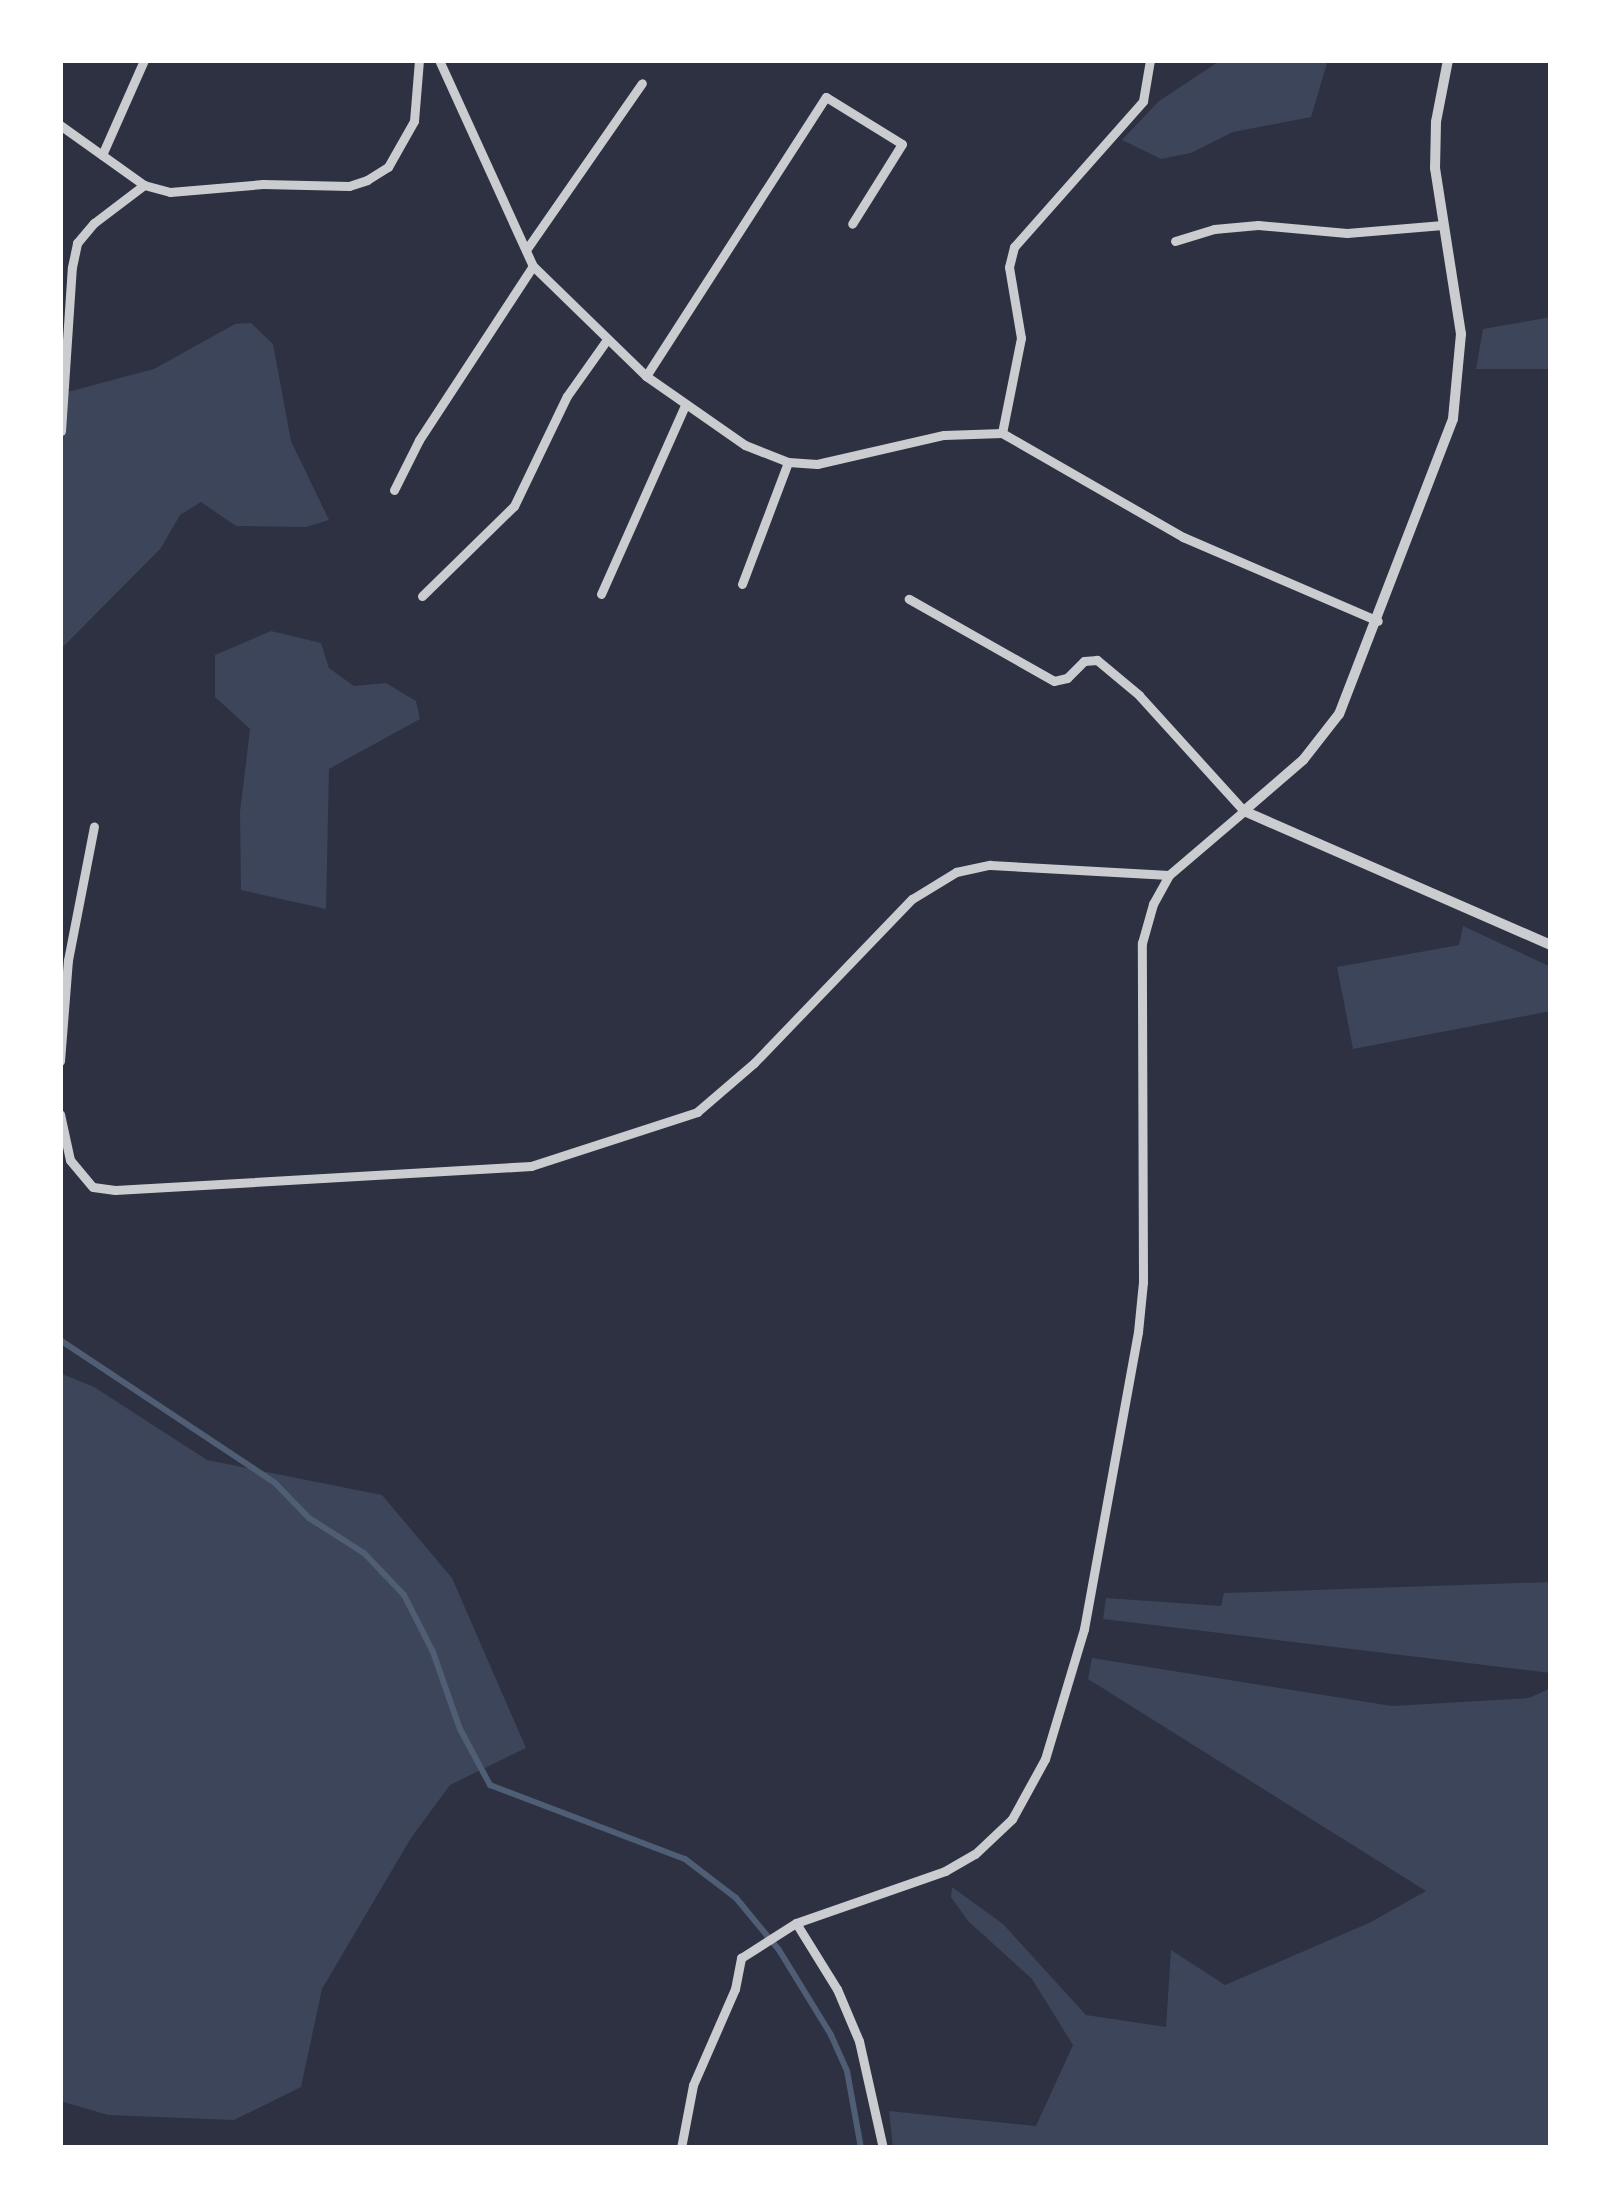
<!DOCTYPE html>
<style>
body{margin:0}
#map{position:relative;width:1611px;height:2208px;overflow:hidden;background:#2d3142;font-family:"Noto Sans",sans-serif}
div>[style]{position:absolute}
.green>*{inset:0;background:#3c4559}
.stream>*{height:6px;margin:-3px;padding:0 3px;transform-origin:3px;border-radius:3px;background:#4f5d75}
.minor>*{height:9px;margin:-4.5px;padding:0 4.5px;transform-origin:4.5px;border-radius:4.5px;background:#caccd0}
.tertiary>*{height:10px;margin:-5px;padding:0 5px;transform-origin:5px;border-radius:5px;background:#caccd0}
span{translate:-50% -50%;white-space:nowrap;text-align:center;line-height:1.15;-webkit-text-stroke:10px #fff;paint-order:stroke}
.frame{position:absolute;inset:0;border:63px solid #fff;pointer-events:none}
</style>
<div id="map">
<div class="green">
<i style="clip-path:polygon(1221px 60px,1328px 60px,1311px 117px,1233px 132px,1191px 153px,1161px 159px,1122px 140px,1159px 101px)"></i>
<i style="clip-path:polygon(1551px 317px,1551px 369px,1476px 369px,1483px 329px)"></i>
<i style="clip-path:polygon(251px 323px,273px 344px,291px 441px,329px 520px,306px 527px,236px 526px,201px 502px,180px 515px,161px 548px,60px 650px,60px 394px,154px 369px,235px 324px)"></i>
<i style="clip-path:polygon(271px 631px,321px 643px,329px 668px,354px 686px,386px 683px,416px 701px,420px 719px,329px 769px,326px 909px,241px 890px,240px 812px,250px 729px,215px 697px,215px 655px)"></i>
<i style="clip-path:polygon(1463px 926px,1551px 967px,1551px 1011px,1353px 1049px,1337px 967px,1459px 945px)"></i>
<i style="clip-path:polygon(60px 1373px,94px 1387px,207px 1460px,382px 1495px,452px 1578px,526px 1748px,450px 1785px,411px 1838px,322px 1989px,301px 2087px,234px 2120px,108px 2115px,60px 2101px)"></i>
<i style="clip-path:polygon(1551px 1582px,1551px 1673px,1103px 1619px,1106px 1598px,1221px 1606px,1224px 1593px)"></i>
<i style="clip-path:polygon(1092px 1658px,1392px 1706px,1529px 1698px,1551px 1688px,1551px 2148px,893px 2148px,889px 2111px,1036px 2126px,1073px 2045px,1032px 1979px,968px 1921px,951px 1897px,952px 1887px,1003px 1924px,1086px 2015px,1166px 2027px,1171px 1950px,1225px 1985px,1369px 1923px,1426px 1891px,1088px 1679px)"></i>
</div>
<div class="stream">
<i style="left:60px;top:1340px;width:258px;rotate:33.6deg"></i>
<i style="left:275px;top:1483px;width:49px;rotate:45.8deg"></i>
<i style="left:309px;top:1518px;width:65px;rotate:32.5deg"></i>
<i style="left:364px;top:1553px;width:58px;rotate:46.4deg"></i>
<i style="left:404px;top:1595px;width:64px;rotate:63deg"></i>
<i style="left:433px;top:1652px;width:82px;rotate:70.7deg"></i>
<i style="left:460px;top:1729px;width:64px;rotate:61.8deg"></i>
<i style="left:490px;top:1785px;width:209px;rotate:20.8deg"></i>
<i style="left:685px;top:1859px;width:64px;rotate:37.4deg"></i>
<i style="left:736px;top:1898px;width:67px;rotate:50.4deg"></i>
<i style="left:779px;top:1950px;width:100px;rotate:58.5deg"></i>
<i style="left:831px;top:2035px;width:39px;rotate:66deg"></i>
<i style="left:847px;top:2071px;width:78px;rotate:79.7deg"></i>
</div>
<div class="minor">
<i style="left:439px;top:60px;width:226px;rotate:65.5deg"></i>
<i style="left:533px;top:266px;width:158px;rotate:44.2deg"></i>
<i style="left:646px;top:376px;width:121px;rotate:34.9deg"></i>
<i style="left:745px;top:445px;width:46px;rotate:21.6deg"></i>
<i style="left:788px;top:462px;width:29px;rotate:4deg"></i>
<i style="left:817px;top:464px;width:130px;rotate:-12.9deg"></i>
<i style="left:944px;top:435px;width:58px;rotate:-2deg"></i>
<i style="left:1002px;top:433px;width:209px;rotate:29.9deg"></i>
<i style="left:1183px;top:537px;width:212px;rotate:23.3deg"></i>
<i style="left:60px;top:125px;width:103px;rotate:35.5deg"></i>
<i style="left:102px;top:155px;width:104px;rotate:-66.1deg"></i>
<i style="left:1175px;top:241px;width:41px;rotate:-17.1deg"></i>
<i style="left:1214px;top:229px;width:44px;rotate:-5.2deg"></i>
<i style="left:1258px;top:225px;width:89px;rotate:5.1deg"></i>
<i style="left:1347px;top:233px;width:96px;rotate:-4.8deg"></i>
<i style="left:526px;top:250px;width:203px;rotate:-55.2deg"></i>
<i style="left:646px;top:376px;width:332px;rotate:-57.2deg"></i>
<i style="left:826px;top:97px;width:89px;rotate:31.7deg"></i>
<i style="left:902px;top:144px;width:94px;rotate:122deg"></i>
<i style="left:61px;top:431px;width:164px;rotate:-86.2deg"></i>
<i style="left:72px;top:267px;width:25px;rotate:-78deg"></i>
<i style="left:77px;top:243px;width:26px;rotate:-50deg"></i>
<i style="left:94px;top:223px;width:63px;rotate:-37.2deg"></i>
<i style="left:144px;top:185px;width:27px;rotate:15deg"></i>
<i style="left:170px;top:192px;width:93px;rotate:-4.9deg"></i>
<i style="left:263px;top:184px;width:86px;rotate:1.3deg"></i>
<i style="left:349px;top:186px;width:19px;rotate:-18deg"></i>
<i style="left:367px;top:180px;width:25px;rotate:-32deg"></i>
<i style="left:388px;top:167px;width:53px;rotate:-60.5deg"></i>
<i style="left:414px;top:121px;width:61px;rotate:-85.3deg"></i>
<i style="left:1002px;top:433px;width:97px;rotate:-78.7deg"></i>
<i style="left:1021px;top:338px;width:72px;rotate:-99.6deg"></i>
<i style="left:1009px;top:267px;width:21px;rotate:-76deg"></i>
<i style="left:1014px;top:247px;width:195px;rotate:-48.5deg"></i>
<i style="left:1143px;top:101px;width:42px;rotate:-80.3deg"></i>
<i style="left:394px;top:490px;width:56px;rotate:-63.4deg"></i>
<i style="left:419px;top:440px;width:208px;rotate:-56.8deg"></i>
<i style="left:742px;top:584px;width:130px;rotate:-69.3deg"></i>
<i style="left:601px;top:594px;width:207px;rotate:-66deg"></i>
<i style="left:422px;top:596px;width:129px;rotate:-44.4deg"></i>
<i style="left:514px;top:506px;width:122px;rotate:-64.3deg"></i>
<i style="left:567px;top:396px;width:67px;rotate:-54.7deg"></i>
<i style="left:60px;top:1061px;width:101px;rotate:-85.5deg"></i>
<i style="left:68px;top:960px;width:136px;rotate:-79deg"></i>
<i style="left:60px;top:1114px;width:47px;rotate:77.7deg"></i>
<i style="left:70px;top:1160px;width:35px;rotate:50deg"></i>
<i style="left:93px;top:1187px;width:22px;rotate:8deg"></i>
<i style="left:115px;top:1190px;width:417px;rotate:-3.3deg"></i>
<i style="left:531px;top:1166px;width:175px;rotate:-18deg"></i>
<i style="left:697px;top:1112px;width:75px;rotate:-40.7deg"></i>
<i style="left:754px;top:1063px;width:228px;rotate:-46.1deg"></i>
<i style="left:912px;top:899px;width:52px;rotate:-31.5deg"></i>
<i style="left:956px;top:872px;width:35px;rotate:-12deg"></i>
<i style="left:990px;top:865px;width:179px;rotate:3.2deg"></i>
<i style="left:796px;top:1923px;width:78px;rotate:58.2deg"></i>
<i style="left:837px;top:1989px;width:56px;rotate:67.1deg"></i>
<i style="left:859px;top:2041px;width:110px;rotate:77.4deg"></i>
<i style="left:681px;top:2148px;width:64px;rotate:-79.2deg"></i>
<i style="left:693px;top:2085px;width:105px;rotate:-66.4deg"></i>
<i style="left:735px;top:1989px;width:32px;rotate:-79deg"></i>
<i style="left:741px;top:1958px;width:65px;rotate:-32.5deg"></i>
<i style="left:796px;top:1923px;width:158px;rotate:-19.2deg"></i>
<i style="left:945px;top:1871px;width:34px;rotate:-30deg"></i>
<i style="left:975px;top:1854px;width:51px;rotate:-43.4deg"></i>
<i style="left:1012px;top:1819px;width:68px;rotate:-61.2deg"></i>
<i style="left:1045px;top:1759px;width:136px;rotate:-73.3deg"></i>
<i style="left:1084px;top:1629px;width:302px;rotate:-79.7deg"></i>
<i style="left:1138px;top:1332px;width:50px;rotate:-84.3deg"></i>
<i style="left:1143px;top:1282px;width:339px;rotate:-90.2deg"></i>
<i style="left:1142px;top:943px;width:41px;rotate:-74.2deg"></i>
<i style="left:1153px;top:904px;width:33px;rotate:-61deg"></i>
<i style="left:1169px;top:875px;width:99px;rotate:-40.5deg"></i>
<i style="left:1244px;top:811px;width:156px;rotate:-132.2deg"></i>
<i style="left:1139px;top:695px;width:55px;rotate:-140.2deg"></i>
<i style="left:1097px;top:660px;width:13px;rotate:176deg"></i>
<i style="left:1084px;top:661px;width:24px;rotate:135deg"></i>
<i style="left:1067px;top:678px;width:13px;rotate:167deg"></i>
<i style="left:1054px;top:681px;width:167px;rotate:-150.5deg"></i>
</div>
<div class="tertiary">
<i style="left:1448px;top:60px;width:63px;rotate:101deg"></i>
<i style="left:1436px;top:122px;width:46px;rotate:91.2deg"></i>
<i style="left:1435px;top:168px;width:168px;rotate:81.1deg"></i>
<i style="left:1461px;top:334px;width:85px;rotate:95.4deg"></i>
<i style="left:1453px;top:419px;width:316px;rotate:111.1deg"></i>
<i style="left:1339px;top:714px;width:58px;rotate:128deg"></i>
<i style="left:1303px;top:760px;width:78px;rotate:139.2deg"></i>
<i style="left:1244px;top:811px;width:335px;rotate:23.6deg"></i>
</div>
<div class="frame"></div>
</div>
